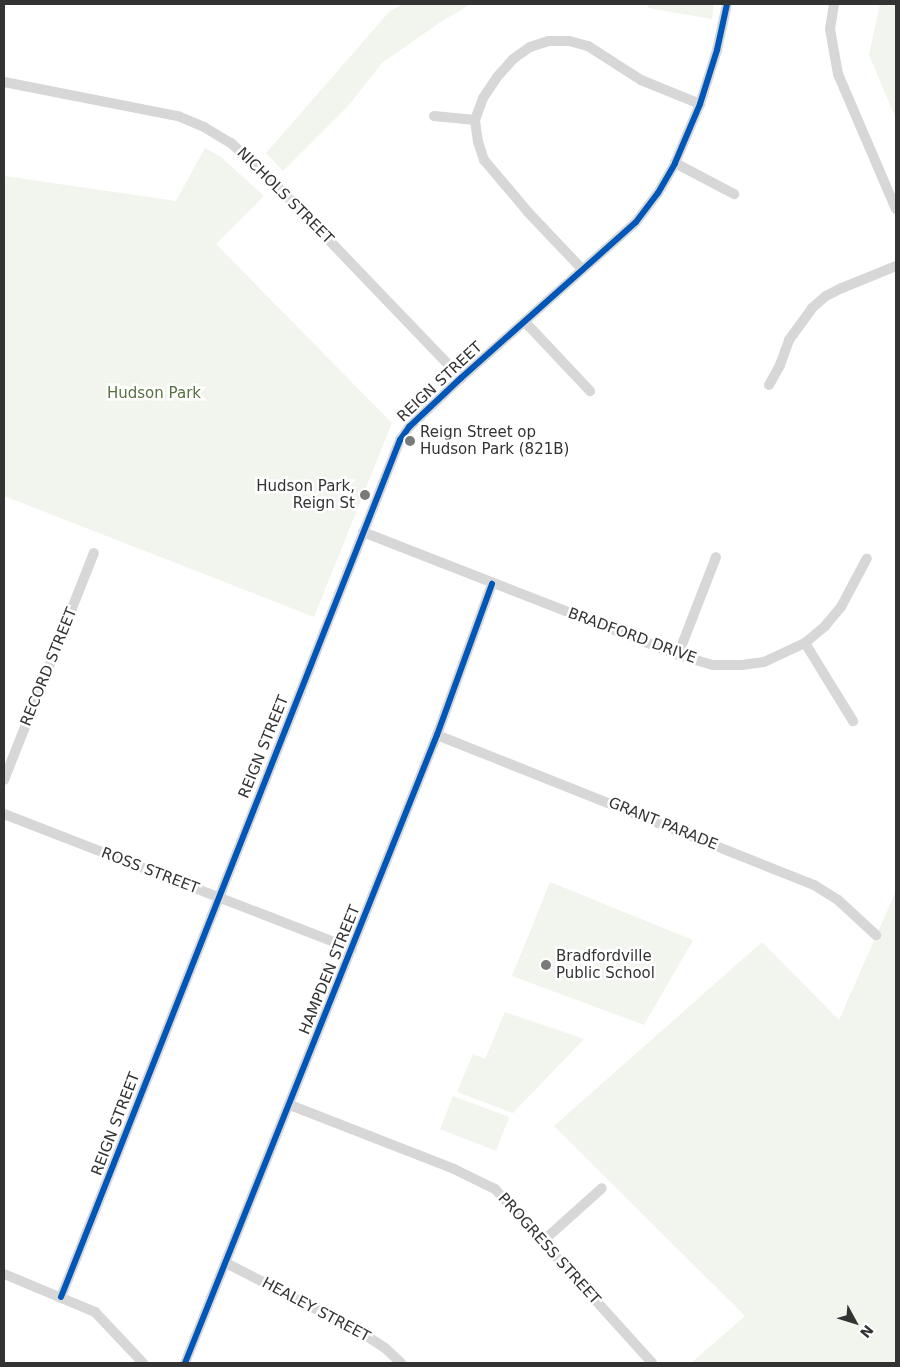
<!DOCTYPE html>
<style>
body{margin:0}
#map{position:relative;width:900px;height:1367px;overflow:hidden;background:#fff;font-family:"DejaVu Sans",sans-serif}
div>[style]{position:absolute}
.green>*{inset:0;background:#f1f5ed}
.minor>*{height:10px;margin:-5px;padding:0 5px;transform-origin:5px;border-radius:5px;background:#d7d7d7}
.cycleway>*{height:6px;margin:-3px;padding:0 3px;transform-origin:3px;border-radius:3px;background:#0057b8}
.dots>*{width:14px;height:14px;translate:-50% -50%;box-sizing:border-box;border:2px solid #fff;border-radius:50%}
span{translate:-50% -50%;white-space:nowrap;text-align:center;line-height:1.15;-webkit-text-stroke:5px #fff;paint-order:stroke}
.street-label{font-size:15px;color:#333}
.park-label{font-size:15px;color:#56703f}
.poi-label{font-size:15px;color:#333}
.left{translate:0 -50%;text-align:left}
.right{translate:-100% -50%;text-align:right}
.frame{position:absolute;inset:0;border:5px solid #333;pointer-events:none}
.north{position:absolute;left:830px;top:1297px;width:50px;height:50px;-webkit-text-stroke:4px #fff;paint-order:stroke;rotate:129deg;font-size:14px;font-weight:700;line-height:20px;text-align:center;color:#333}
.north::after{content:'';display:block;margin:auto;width:18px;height:22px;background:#333;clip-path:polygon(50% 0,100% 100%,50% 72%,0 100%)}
</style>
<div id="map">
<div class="green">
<i style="clip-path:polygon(403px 4px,471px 4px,439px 23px,382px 63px,349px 105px,283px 171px,266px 153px,389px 12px)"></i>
<i style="clip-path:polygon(649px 4px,714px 4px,712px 19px,648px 8px)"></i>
<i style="clip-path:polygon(880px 4px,896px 4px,896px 119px,869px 55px)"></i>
<i style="clip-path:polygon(205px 148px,221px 157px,264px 196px,216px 244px,392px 423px,314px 617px,4px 496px,4px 176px,176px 201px)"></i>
<i style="clip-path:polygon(550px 882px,693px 940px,644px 1025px,512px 976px)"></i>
<i style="clip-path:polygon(896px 891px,896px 1363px,691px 1363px,745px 1316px,554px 1126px,762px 942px,839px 1020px)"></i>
<i style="clip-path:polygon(505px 1012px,584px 1039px,513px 1113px,457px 1092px,473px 1054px,485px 1059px)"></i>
<i style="clip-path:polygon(453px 1096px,509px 1117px,496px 1151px,440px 1129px)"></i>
</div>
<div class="minor">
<i style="left:834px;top:4px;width:25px;rotate:99deg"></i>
<i style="left:830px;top:29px;width:46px;rotate:79.9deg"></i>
<i style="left:838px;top:74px;width:147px;rotate:66.8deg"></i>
<i style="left:4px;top:82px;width:177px;rotate:11.1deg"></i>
<i style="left:178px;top:116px;width:28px;rotate:23deg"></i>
<i style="left:204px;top:127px;width:31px;rotate:31deg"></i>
<i style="left:231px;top:143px;width:64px;rotate:43.1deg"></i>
<i style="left:278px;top:187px;width:265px;rotate:46.2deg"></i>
<i style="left:434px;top:116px;width:41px;rotate:5.6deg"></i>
<i style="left:675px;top:163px;width:67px;rotate:27.7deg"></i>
<i style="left:582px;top:269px;width:79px;rotate:-133.5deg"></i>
<i style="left:528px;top:212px;width:68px;rotate:-130.2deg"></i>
<i style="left:484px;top:160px;width:19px;rotate:-108deg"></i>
<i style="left:478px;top:142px;width:22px;rotate:-98deg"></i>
<i style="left:475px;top:120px;width:23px;rotate:-70deg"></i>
<i style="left:483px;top:98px;width:25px;rotate:-56deg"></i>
<i style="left:497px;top:77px;width:24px;rotate:-48deg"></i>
<i style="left:513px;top:59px;width:21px;rotate:-35deg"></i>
<i style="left:530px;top:47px;width:19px;rotate:-18deg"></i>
<i style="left:548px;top:41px;width:21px"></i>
<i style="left:569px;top:41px;width:20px;rotate:15deg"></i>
<i style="left:588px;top:46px;width:63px;rotate:32.7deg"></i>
<i style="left:641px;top:80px;width:64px;rotate:22.1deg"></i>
<i style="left:525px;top:322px;width:95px;rotate:46.7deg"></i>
<i style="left:769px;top:385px;width:23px;rotate:-61deg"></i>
<i style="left:780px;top:365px;width:27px;rotate:-70deg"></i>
<i style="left:789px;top:340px;width:39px;rotate:-54deg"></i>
<i style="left:812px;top:308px;width:18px;rotate:-41deg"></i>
<i style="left:826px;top:296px;width:18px;rotate:-27deg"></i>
<i style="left:842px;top:288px;width:58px;rotate:-22.2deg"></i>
<i style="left:363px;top:532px;width:338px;rotate:21.3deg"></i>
<i style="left:678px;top:655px;width:37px;rotate:16deg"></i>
<i style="left:714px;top:665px;width:28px"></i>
<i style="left:742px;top:665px;width:22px;rotate:-8deg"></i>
<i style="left:764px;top:662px;width:45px;rotate:-24.9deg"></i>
<i style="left:805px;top:643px;width:26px;rotate:-40deg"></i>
<i style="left:825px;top:626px;width:25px;rotate:-50deg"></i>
<i style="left:841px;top:607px;width:55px;rotate:-62deg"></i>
<i style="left:805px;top:643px;width:92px;rotate:58.4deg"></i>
<i style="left:678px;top:655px;width:105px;rotate:-68.8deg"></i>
<i style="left:437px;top:735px;width:406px;rotate:21.7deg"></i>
<i style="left:814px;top:885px;width:28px;rotate:32deg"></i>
<i style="left:838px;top:900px;width:52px;rotate:42.6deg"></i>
<i style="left:4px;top:780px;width:244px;rotate:-68.4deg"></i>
<i style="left:4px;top:814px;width:373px;rotate:21.2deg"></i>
<i style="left:290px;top:1105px;width:176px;rotate:21.3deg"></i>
<i style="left:454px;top:1169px;width:46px;rotate:26deg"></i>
<i style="left:495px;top:1189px;width:234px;rotate:47.9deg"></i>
<i style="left:543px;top:1241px;width:79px;rotate:-41.9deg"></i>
<i style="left:226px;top:1263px;width:153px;rotate:27.2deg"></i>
<i style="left:362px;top:1333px;width:27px;rotate:33deg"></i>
<i style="left:385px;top:1348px;width:22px;rotate:43deg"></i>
<i style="left:4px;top:1274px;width:99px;rotate:22.7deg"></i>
<i style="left:95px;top:1312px;width:70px;rotate:46.7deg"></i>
<i style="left:61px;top:1297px;width:922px;rotate:-68.42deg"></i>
<i style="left:400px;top:440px;width:16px;rotate:-55deg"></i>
<i style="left:409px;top:427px;width:71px;rotate:-43.3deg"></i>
<i style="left:461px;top:378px;width:234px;rotate:-41.7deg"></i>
<i style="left:636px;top:222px;width:36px;rotate:-53deg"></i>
<i style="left:658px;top:193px;width:34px;rotate:-60deg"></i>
<i style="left:675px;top:163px;width:64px;rotate:-67deg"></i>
<i style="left:700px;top:104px;width:57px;rotate:-72.5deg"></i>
<i style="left:717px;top:50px;width:47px;rotate:-77.7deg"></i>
<i style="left:185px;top:1363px;width:677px;rotate:-68.14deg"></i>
<i style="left:437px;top:735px;width:161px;rotate:-70deg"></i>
</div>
<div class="cycleway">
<i style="left:61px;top:1297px;width:922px;rotate:-68.42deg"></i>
<i style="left:400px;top:440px;width:16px;rotate:-55deg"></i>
<i style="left:409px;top:427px;width:71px;rotate:-43.3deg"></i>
<i style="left:461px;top:378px;width:234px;rotate:-41.7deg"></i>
<i style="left:636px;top:222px;width:36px;rotate:-53deg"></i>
<i style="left:658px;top:193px;width:34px;rotate:-60deg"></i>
<i style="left:675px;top:163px;width:64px;rotate:-67deg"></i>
<i style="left:700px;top:104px;width:57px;rotate:-72.5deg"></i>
<i style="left:717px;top:50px;width:47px;rotate:-77.7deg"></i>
<i style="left:185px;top:1363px;width:677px;rotate:-68.14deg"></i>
<i style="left:437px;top:735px;width:161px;rotate:-70deg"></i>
</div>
<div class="dots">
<i style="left:410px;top:441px;background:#7a7a7a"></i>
<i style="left:365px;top:495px;background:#7a7a7a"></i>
<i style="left:546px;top:965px;background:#7a7a7a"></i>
</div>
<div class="street-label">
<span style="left:285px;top:196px;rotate:45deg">NICHOLS STREET</span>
<span style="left:440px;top:382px;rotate:-43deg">REIGN STREET</span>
<span style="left:632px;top:636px;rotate:20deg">BRADFORD DRIVE</span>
<span style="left:49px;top:667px;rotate:-68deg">RECORD STREET</span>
<span style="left:264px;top:747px;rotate:-68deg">REIGN STREET</span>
<span style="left:663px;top:824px;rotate:22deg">GRANT PARADE</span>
<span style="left:150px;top:871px;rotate:21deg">ROSS STREET</span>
<span style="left:330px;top:970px;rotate:-68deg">HAMPDEN STREET</span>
<span style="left:116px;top:1124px;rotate:-69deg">REIGN STREET</span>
<span style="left:549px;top:1249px;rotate:48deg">PROGRESS STREET</span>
<span style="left:316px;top:1310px;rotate:28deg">HEALEY STREET</span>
</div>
<div class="park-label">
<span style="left:154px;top:394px">Hudson Park</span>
</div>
<div class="poi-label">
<span class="left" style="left:420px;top:441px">Reign Street op<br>Hudson Park (821B)</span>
<span class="right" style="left:355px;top:495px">Hudson Park,<br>Reign St</span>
<span class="left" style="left:556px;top:965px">Bradfordville<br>Public School</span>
</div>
<div class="frame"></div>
<div class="north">N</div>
</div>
